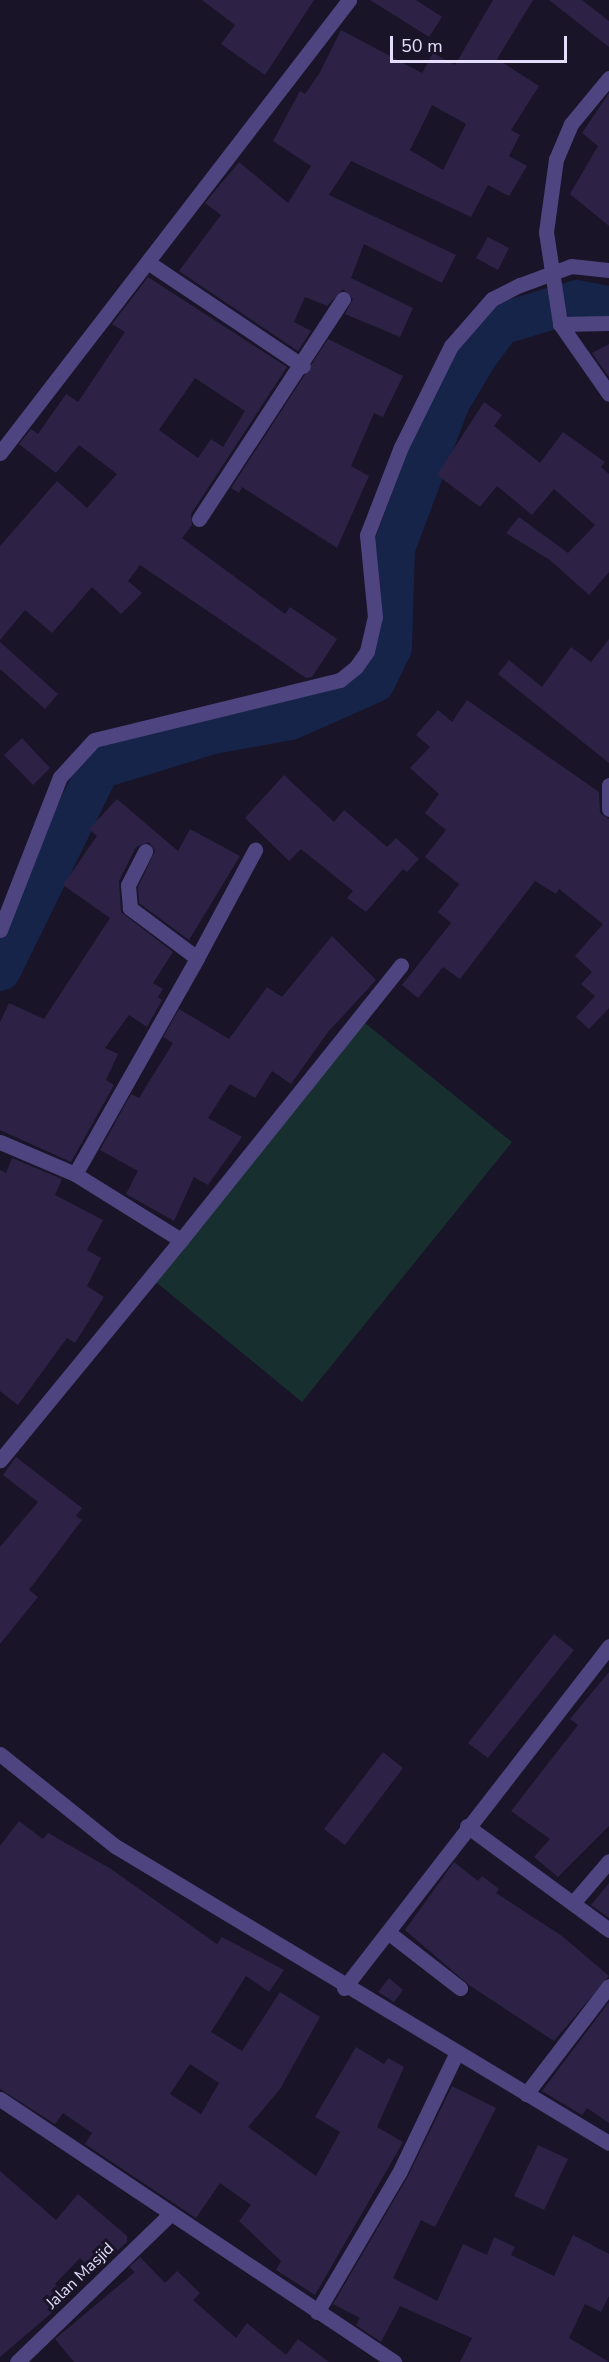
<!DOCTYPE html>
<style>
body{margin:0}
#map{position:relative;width:609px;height:2362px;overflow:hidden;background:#191427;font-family:"Nunito Sans",sans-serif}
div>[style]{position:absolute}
.green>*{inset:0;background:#182f30}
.river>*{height:42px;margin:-21px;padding:0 21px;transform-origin:21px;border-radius:21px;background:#162449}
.building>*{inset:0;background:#2d2246}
.minor>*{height:15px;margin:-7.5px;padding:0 7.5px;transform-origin:7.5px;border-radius:7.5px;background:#4e4580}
span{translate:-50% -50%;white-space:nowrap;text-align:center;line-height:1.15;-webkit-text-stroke:6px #191427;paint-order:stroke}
.street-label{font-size:16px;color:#e5defb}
.scale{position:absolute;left:390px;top:36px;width:177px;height:27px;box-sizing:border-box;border:3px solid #e5defb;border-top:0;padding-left:8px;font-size:18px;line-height:21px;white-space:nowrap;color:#e5defb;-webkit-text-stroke:4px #191427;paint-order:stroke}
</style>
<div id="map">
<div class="green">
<i style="clip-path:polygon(360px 1019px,512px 1142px,302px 1402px,151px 1278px)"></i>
</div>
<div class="river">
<i style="left:0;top:970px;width:225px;rotate:-63.9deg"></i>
<i style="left:99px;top:768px;width:119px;rotate:-17.1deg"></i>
<i style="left:213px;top:733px;width:78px;rotate:-10.3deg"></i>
<i style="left:290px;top:719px;width:92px;rotate:-23.8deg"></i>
<i style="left:374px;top:682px;width:39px;rotate:-64deg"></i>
<i style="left:391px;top:647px;width:99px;rotate:-88.3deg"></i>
<i style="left:394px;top:548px;width:156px;rotate:-69.4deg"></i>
<i style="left:449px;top:402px;width:55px;rotate:-59.2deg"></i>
<i style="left:477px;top:355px;width:39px;rotate:-53deg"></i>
<i style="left:500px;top:324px;width:80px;rotate:-16.6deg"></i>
<i style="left:577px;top:301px;width:33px;rotate:11deg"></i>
</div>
<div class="building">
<i style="clip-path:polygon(202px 0,314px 0,265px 75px,221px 44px,235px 25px)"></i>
<i style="clip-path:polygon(370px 0,416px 0,442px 17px,429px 37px)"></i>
<i style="clip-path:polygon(evenodd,493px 0,533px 0,497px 59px,539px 86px,511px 130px,520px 135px,509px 156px,527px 166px,509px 196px,488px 185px,471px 217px,351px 161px,329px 195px,456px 255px,442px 283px,364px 244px,351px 278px,413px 308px,400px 337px,345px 314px,353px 299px,343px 289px,327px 306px,305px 297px,294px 322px,311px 331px,298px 351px,179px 271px,221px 215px,205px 203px,239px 162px,288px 203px,311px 166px,273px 141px,300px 91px,305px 94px,319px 74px,341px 30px,422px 73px,433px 53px,455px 65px,493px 0,432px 105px,466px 124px,443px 170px,410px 150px,432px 105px)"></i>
<i style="clip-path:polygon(549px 0,582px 0,609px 21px,609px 47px)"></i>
<i style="clip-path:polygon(609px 93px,609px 226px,570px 194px,598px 146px,582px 133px)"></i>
<i style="clip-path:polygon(488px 237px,509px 248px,498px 270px,476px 258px)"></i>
<i style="clip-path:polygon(evenodd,148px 277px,287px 367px,191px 514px,192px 525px,182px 538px,285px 614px,290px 607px,337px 639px,312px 677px,306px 678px,140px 565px,128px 581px,142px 593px,121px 614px,92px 587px,52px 633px,25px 610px,0 640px,0 546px,57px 481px,87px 508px,117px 474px,79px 445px,56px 473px,19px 444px,31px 429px,38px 434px,66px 394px,78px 402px,125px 332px,112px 324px,148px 277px,195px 378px,245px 411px,223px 447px,211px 439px,198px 458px,159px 430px,195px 378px)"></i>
<i style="clip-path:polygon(328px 339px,403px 376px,383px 417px,374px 413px,351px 466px,369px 476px,337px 548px,242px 487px,239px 493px,231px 488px)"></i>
<i style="clip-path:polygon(609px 344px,609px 377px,592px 353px)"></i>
<i style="clip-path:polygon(484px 402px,502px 415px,494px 426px,540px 463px,563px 432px,605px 462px,601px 467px,609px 474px,609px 572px,589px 595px,550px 560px,506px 533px,519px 517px,568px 553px,595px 525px,554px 489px,532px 515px,497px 486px,480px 507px,437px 475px)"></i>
<i style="clip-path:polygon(609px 639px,609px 763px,498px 674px,509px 660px,542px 687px,571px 647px,591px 662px)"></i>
<i style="clip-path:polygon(0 642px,58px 694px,45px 709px,0 669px)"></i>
<i style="clip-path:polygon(467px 700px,599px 792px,600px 813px,609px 819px,609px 1008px,589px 1029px,576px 1017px,595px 996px,581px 984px,592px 972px,575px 956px,603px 924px,559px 889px,556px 894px,535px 881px,460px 979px,443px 967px,418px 998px,402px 985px,451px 923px,438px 912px,459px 884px,425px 857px,446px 830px,425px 813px,439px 794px,410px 768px,430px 747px,416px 735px,438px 710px,452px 722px)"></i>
<i style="clip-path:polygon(22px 738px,50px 768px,33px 785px,4px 755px)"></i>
<i style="clip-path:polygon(284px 775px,334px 822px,344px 810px,387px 847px,396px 838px,419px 859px,407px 872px,403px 869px,366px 912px,347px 898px,353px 891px,301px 849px,289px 861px,245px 818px)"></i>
<i style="clip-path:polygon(117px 799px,178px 851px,190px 829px,240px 856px,189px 940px,139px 903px,138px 887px,155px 851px,149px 842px,136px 847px,119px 881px,121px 912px,173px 952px,153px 983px,163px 989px,158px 997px,162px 1000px,147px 1027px,129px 1015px,105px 1048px,118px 1054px,106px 1080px,114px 1085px,71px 1162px,0 1130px,0 1022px,9px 1003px,44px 1019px,110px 918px,63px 885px,97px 836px,89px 829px)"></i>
<i style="clip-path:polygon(332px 936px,376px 980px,328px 1032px,291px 1084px,272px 1071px,255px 1098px,230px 1084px,208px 1118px,242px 1137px,208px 1185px,194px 1177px,174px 1221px,126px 1194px,138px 1171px,100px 1150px,131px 1094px,139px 1098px,173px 1043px,163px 1037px,179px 1009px,229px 1039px,267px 987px,282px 997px)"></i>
<i style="clip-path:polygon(12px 1158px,62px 1179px,55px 1195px,103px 1220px,87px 1250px,101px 1258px,87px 1286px,104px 1297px,75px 1343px,67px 1338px,18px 1405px,0 1391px,0 1170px,6px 1173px)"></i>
<i style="clip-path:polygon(16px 1457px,82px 1508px,76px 1516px,82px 1520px,29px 1590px,38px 1597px,0 1644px,0 1547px,38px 1502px,3px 1475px)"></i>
<i style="clip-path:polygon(554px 1634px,574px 1650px,488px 1758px,468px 1743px)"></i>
<i style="clip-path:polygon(609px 1672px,609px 1826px,558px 1877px,534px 1857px,550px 1839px,511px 1811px,578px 1725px,570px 1719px)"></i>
<i style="clip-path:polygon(383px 1752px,403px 1768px,345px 1845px,324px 1829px)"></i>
<i style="clip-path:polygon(evenodd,19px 1821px,43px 1839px,48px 1833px,111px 1869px,217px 1944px,222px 1937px,284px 1970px,269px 1992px,246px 1976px,211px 2032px,242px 2051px,280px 1992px,320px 2017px,280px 2089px,248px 2127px,316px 2176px,340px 2132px,315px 2117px,356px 2047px,384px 2064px,388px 2058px,404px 2067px,377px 2127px,403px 2142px,315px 2295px,276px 2270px,281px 2261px,239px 2221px,251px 2205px,220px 2183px,196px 2218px,85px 2144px,92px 2133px,63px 2113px,55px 2124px,0 2089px,0 1846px,19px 1821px,190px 2064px,219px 2083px,201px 2114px,170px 2094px,190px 2064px)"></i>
<i style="clip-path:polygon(454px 1862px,478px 1881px,482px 1876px,499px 1889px,496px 1893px,562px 1936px,609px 1976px,554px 2041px,469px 1985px,405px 1930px)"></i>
<i style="clip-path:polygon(609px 1883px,609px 1918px,591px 1905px)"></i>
<i style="clip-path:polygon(389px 1978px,403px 1990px,394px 2002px,378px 1992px)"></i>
<i style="clip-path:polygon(609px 2002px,609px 2123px,587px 2108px,582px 2115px,542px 2091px)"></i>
<i style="clip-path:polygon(452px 2086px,496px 2108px,435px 2227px,421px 2220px,393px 2278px,437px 2301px,463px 2244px,487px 2255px,494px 2237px,515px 2247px,511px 2255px,554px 2276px,573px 2235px,609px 2254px,609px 2296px,601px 2312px,585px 2304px,569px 2338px,609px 2362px,460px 2362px,472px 2338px,400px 2306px,381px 2342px,356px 2325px,360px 2318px,333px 2304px,407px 2178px)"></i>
<i style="clip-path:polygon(538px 2145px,568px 2159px,544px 2210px,514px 2196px)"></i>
<i style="clip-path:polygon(0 2171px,56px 2220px,78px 2194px,127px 2236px,127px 2242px,114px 2254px,105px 2246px,87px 2265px,80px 2258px,55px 2284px,69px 2298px,0 2357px)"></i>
<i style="clip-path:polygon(140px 2257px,165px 2283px,177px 2271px,200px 2293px,193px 2300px,236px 2338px,247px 2323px,286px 2355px,298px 2339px,329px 2362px,74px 2362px,55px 2339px,135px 2272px,129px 2267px)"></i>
</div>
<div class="minor">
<i style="left:609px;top:78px;width:60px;rotate:129.6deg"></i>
<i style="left:571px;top:124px;width:38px;rotate:113deg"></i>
<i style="left:556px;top:159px;width:74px;rotate:97.8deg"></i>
<i style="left:546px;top:232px;width:93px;rotate:81.3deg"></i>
<i style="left:560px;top:324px;width:85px;rotate:55deg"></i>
<i style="left:149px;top:263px;width:185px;rotate:33.8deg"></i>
<i style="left:560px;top:324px;width:49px;rotate:-1.2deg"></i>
<i style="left:0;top:453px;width:572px;rotate:-52.39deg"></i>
<i style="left:199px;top:519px;width:263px;rotate:-56.8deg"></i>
<i style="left:609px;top:785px;width:24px;rotate:90deg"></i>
<i style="left:0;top:930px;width:164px;rotate:-68.6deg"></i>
<i style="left:60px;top:777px;width:50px;rotate:-47.4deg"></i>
<i style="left:94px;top:740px;width:253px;rotate:-13.7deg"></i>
<i style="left:340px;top:680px;width:21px;rotate:-39deg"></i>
<i style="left:356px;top:667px;width:19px;rotate:-55deg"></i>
<i style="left:367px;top:651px;width:35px;rotate:-77deg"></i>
<i style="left:375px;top:617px;width:82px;rotate:-95.6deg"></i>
<i style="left:367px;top:535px;width:94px;rotate:-68.9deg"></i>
<i style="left:401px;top:447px;width:113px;rotate:-63.7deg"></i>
<i style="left:451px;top:346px;width:62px;rotate:-48.9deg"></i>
<i style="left:492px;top:299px;width:31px;rotate:-27deg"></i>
<i style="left:520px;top:285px;width:54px;rotate:-20.4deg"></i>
<i style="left:571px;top:266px;width:38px;rotate:6deg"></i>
<i style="left:197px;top:958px;width:123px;rotate:-61.8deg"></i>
<i style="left:0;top:1142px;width:82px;rotate:23.1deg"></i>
<i style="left:75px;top:1174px;width:125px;rotate:31.9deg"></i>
<i style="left:181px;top:1240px;width:285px;rotate:129.4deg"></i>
<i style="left:75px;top:1174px;width:248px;rotate:-60.5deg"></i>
<i style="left:197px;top:958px;width:84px;rotate:-143.3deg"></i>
<i style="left:130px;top:908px;width:23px;rotate:-95deg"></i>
<i style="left:128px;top:885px;width:38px;rotate:-63deg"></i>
<i style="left:181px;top:1240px;width:352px;rotate:-51.3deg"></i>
<i style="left:0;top:1754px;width:147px;rotate:38.7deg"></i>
<i style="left:115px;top:1846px;width:576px;rotate:31.01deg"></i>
<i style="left:467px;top:1826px;width:176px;rotate:36.2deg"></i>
<i style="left:573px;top:1903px;width:55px;rotate:-49.4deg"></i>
<i style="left:389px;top:1933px;width:90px;rotate:37.8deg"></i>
<i style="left:344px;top:1988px;width:433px;rotate:-52.2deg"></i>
<i style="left:526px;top:2094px;width:136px;rotate:-52.5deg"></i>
<i style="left:0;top:2099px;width:474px;rotate:33.7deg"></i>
<i style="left:317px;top:2312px;width:161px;rotate:-59.5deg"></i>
<i style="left:399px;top:2173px;width:134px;rotate:-64.4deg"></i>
<i style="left:17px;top:2362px;width:210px;rotate:-44deg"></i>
</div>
<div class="street-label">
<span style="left:80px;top:2276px;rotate:-44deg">Jalan Masjid</span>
</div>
<div class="scale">50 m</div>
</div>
